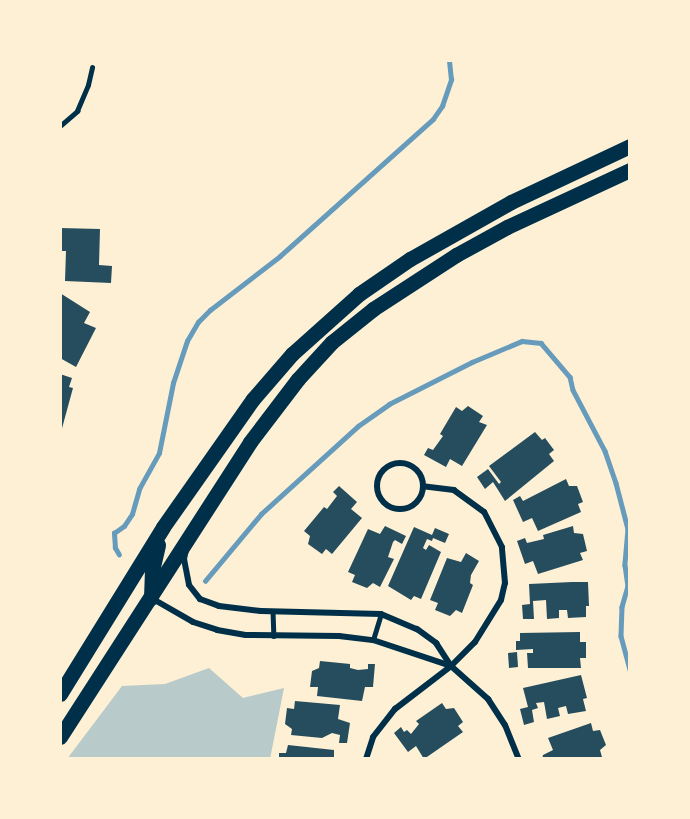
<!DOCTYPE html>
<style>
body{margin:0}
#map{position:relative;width:690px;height:819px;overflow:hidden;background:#fdf0d5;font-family:"PT Sans Narrow",sans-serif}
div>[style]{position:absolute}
.green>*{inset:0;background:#b9caca}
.stream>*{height:4.5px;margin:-2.25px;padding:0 2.25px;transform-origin:2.25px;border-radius:2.25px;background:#669bbc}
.building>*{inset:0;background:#264d5e}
.service>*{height:4.5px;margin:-2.25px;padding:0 2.25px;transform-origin:2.25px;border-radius:2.25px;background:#003049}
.minor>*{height:6px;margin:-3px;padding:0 3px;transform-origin:3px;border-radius:3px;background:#003049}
.minor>.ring{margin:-3px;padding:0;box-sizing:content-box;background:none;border:6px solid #003049;border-radius:50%}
.primary>*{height:15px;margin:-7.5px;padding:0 7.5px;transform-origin:7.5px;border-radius:7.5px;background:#003049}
span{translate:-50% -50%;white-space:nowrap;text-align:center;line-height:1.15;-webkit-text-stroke:6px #fdf0d5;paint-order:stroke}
.frame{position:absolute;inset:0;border:62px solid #fdf0d5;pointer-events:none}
</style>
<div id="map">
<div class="green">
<i style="clip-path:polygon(209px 668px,243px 698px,284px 688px,270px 759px,67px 759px,122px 686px,165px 684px)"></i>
</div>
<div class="stream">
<i style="left:119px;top:555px;width:8px;rotate:-120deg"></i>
<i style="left:115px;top:548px;width:15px;rotate:-94deg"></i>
<i style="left:114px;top:533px;width:12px;rotate:-35deg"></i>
<i style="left:124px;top:526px;width:14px;rotate:-56deg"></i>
<i style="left:132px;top:514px;width:26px;rotate:-74deg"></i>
<i style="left:139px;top:489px;width:41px;rotate:-60.9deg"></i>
<i style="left:159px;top:453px;width:71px;rotate:-78.7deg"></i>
<i style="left:173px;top:383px;width:44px;rotate:-71.6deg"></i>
<i style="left:187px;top:341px;width:22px;rotate:-60deg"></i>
<i style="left:198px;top:322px;width:17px;rotate:-45deg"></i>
<i style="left:210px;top:310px;width:88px;rotate:-37.6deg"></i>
<i style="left:280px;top:256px;width:205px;rotate:-41.8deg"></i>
<i style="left:433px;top:119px;width:16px;rotate:-55deg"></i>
<i style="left:442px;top:106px;width:28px;rotate:-71deg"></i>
<i style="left:451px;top:80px;width:20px;rotate:-96deg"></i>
<i style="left:205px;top:581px;width:87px;rotate:-50.1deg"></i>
<i style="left:261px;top:514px;width:131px;rotate:-42.2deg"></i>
<i style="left:358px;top:426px;width:38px;rotate:-35deg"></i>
<i style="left:389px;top:404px;width:93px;rotate:-26.8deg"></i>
<i style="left:472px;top:362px;width:54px;rotate:-22.8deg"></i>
<i style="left:522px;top:341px;width:19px;rotate:6deg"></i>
<i style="left:541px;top:343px;width:45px;rotate:49.5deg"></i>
<i style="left:570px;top:377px;width:13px;rotate:77deg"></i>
<i style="left:573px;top:390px;width:69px;rotate:62.3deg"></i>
<i style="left:605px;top:451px;width:34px;rotate:71deg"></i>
<i style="left:616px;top:483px;width:48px;rotate:75.4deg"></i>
<i style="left:628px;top:529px;width:36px;rotate:95deg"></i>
<i style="left:625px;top:565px;width:21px;rotate:82deg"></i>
<i style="left:628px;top:586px;width:22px;rotate:106deg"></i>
<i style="left:622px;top:607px;width:29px;rotate:92deg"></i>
<i style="left:621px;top:636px;width:35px;rotate:75deg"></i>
</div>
<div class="building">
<i style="clip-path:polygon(60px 228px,100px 229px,99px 265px,112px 266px,111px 283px,65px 281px,66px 251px,60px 251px)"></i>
<i style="clip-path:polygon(60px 293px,90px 312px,84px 323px,96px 328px,76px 367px,60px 358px)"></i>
<i style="clip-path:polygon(60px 374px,72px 378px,69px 387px,73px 388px,61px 432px)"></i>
<i style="clip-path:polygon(468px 406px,483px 416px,479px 422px,487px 425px,462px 466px,450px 459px,446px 467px,424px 455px,428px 448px,433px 450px,443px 436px,440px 434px,456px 407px,462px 411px)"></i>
<i style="clip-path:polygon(535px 432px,542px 440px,545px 438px,554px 450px,549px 454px,554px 461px,505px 501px,493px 482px,485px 489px,477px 477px,488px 469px,499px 484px,501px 482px,489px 466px)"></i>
<i style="clip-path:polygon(566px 479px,569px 486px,577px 486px,583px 502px,578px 504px,581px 512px,538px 531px,532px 518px,523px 522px,513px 500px,520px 496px,523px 501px)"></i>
<i style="clip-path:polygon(339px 486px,357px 502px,351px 509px,362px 518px,332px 554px,326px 549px,322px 554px,308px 544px,310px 536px,304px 531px,324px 507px,327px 509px,337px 496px,333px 492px)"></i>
<i style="clip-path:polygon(385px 526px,406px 536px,402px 544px,395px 540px,393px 542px,388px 557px,394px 559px,380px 587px,373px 583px,367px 588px,352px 582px,355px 575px,348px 572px,368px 529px,380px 534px)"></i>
<i style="clip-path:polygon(573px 526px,574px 533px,583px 534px,587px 551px,580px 553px,583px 560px,538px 574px,533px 561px,525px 564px,517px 541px,525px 538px,527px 543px,544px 539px,543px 535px)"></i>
<i style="clip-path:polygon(414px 527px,432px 535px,435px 528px,449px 534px,445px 543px,433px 538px,432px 541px,427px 539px,423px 548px,426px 550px,429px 545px,441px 552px,421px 599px,414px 596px,411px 600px,388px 586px)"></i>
<i style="clip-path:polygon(466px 553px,479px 561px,471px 575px,470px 583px,473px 585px,462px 613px,456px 610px,450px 616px,435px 610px,438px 603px,430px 600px,447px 558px,461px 562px)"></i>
<i style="clip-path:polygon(572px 582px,588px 582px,589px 606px,586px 606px,586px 617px,568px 618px,567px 610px,559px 610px,559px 618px,547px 619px,546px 600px,533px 601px,534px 619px,523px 619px,522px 605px,530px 604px,529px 584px)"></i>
<i style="clip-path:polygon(580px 632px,580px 642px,586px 642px,586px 658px,580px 658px,581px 668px,528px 668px,527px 653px,533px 653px,533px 649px,516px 650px,516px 641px,520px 641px,520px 633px)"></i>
<i style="clip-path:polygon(517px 652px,518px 667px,509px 668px,508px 653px)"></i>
<i style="clip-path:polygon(320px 661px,350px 664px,350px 668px,358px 670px,368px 669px,368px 664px,375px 664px,373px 687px,365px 687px,362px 701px,317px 696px,318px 687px,310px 687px,312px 671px,319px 668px)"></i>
<i style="clip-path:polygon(581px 675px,587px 698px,583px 699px,586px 711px,568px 714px,566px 706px,558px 708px,560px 716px,547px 719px,544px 702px,536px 703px,538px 708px,532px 710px,534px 722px,524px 725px,520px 709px,528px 707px,523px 688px)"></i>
<i style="clip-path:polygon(295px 701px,340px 705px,338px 719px,350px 723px,347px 743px,339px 743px,340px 735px,332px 733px,322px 738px,291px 735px,292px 729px,285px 724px,287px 708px,294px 709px)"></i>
<i style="clip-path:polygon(442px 703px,446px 709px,454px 708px,463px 722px,458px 726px,463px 732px,424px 759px,416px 746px,408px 752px,394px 733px,401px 727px,404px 732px,407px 730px,411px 734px,419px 724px,416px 721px)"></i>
<i style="clip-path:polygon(591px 723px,593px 731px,600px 730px,606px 745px,600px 750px,602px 757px,542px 759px,543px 755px,553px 750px,548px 738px)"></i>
<i style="clip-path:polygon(288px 745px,334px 750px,334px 759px,279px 759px,279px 753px,286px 753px)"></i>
</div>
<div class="service">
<i style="left:60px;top:126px;width:23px;rotate:-41deg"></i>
<i style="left:77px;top:111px;width:28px;rotate:-67deg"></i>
<i style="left:88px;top:85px;width:18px;rotate:-77deg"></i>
<i style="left:273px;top:611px;width:25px;rotate:88deg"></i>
<i style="left:373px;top:640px;width:27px;rotate:-73deg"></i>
</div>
<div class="minor">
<i class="ring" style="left:377px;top:463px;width:40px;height:40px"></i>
<i style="left:186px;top:550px;width:9px;rotate:103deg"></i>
<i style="left:184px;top:559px;width:26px;rotate:79deg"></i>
<i style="left:189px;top:585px;width:18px;rotate:52deg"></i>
<i style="left:200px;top:599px;width:20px;rotate:20deg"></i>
<i style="left:219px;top:606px;width:42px;rotate:6.8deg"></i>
<i style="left:261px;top:611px;width:120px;rotate:1.4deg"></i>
<i style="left:381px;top:614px;width:39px;rotate:23deg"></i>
<i style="left:417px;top:629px;width:24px;rotate:36deg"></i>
<i style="left:436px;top:643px;width:27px;rotate:57deg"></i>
<i style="left:153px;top:599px;width:46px;rotate:29.9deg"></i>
<i style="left:193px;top:622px;width:25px;rotate:18deg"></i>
<i style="left:217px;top:630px;width:29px;rotate:10deg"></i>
<i style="left:246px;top:635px;width:93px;rotate:0.6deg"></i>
<i style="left:339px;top:636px;width:34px;rotate:7deg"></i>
<i style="left:373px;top:640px;width:82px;rotate:18.4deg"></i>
<i style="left:451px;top:666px;width:50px;rotate:41.7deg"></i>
<i style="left:488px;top:699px;width:31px;rotate:57deg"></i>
<i style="left:505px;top:725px;width:37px;rotate:68deg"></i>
<i style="left:366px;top:759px;width:23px;rotate:-72deg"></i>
<i style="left:373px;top:737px;width:36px;rotate:-52deg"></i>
<i style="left:395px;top:709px;width:71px;rotate:-37.5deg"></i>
<i style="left:451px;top:666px;width:34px;rotate:-45deg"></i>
<i style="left:475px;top:642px;width:49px;rotate:-58.2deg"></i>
<i style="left:501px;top:600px;width:17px;rotate:-77deg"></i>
<i style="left:505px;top:583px;width:36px;rotate:-95deg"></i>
<i style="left:502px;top:547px;width:39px;rotate:-117deg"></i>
<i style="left:484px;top:512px;width:37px;rotate:-144deg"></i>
<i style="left:454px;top:490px;width:31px;rotate:-173deg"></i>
</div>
<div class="primary">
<i style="left:151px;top:598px;width:27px;rotate:-88deg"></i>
<i style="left:152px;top:571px;width:27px;rotate:-77deg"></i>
<i style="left:60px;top:694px;width:196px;rotate:-58.3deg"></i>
<i style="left:163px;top:527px;width:156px;rotate:-54.9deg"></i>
<i style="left:253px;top:399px;width:60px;rotate:-49.1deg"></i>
<i style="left:292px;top:354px;width:90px;rotate:-41.8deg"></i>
<i style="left:359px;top:294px;width:62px;rotate:-34.5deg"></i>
<i style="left:410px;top:259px;width:116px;rotate:-29.4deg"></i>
<i style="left:511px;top:202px;width:132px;rotate:-25.2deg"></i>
<i style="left:60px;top:737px;width:351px;rotate:-57.2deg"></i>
<i style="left:250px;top:442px;width:79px;rotate:-52.7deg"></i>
<i style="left:298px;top:379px;width:50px;rotate:-47.4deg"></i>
<i style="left:332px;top:342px;width:53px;rotate:-38.8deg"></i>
<i style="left:373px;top:309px;width:99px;rotate:-33deg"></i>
<i style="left:456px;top:255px;width:58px;rotate:-28.8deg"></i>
<i style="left:507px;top:227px;width:136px;rotate:-24.9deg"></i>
</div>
<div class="frame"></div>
</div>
